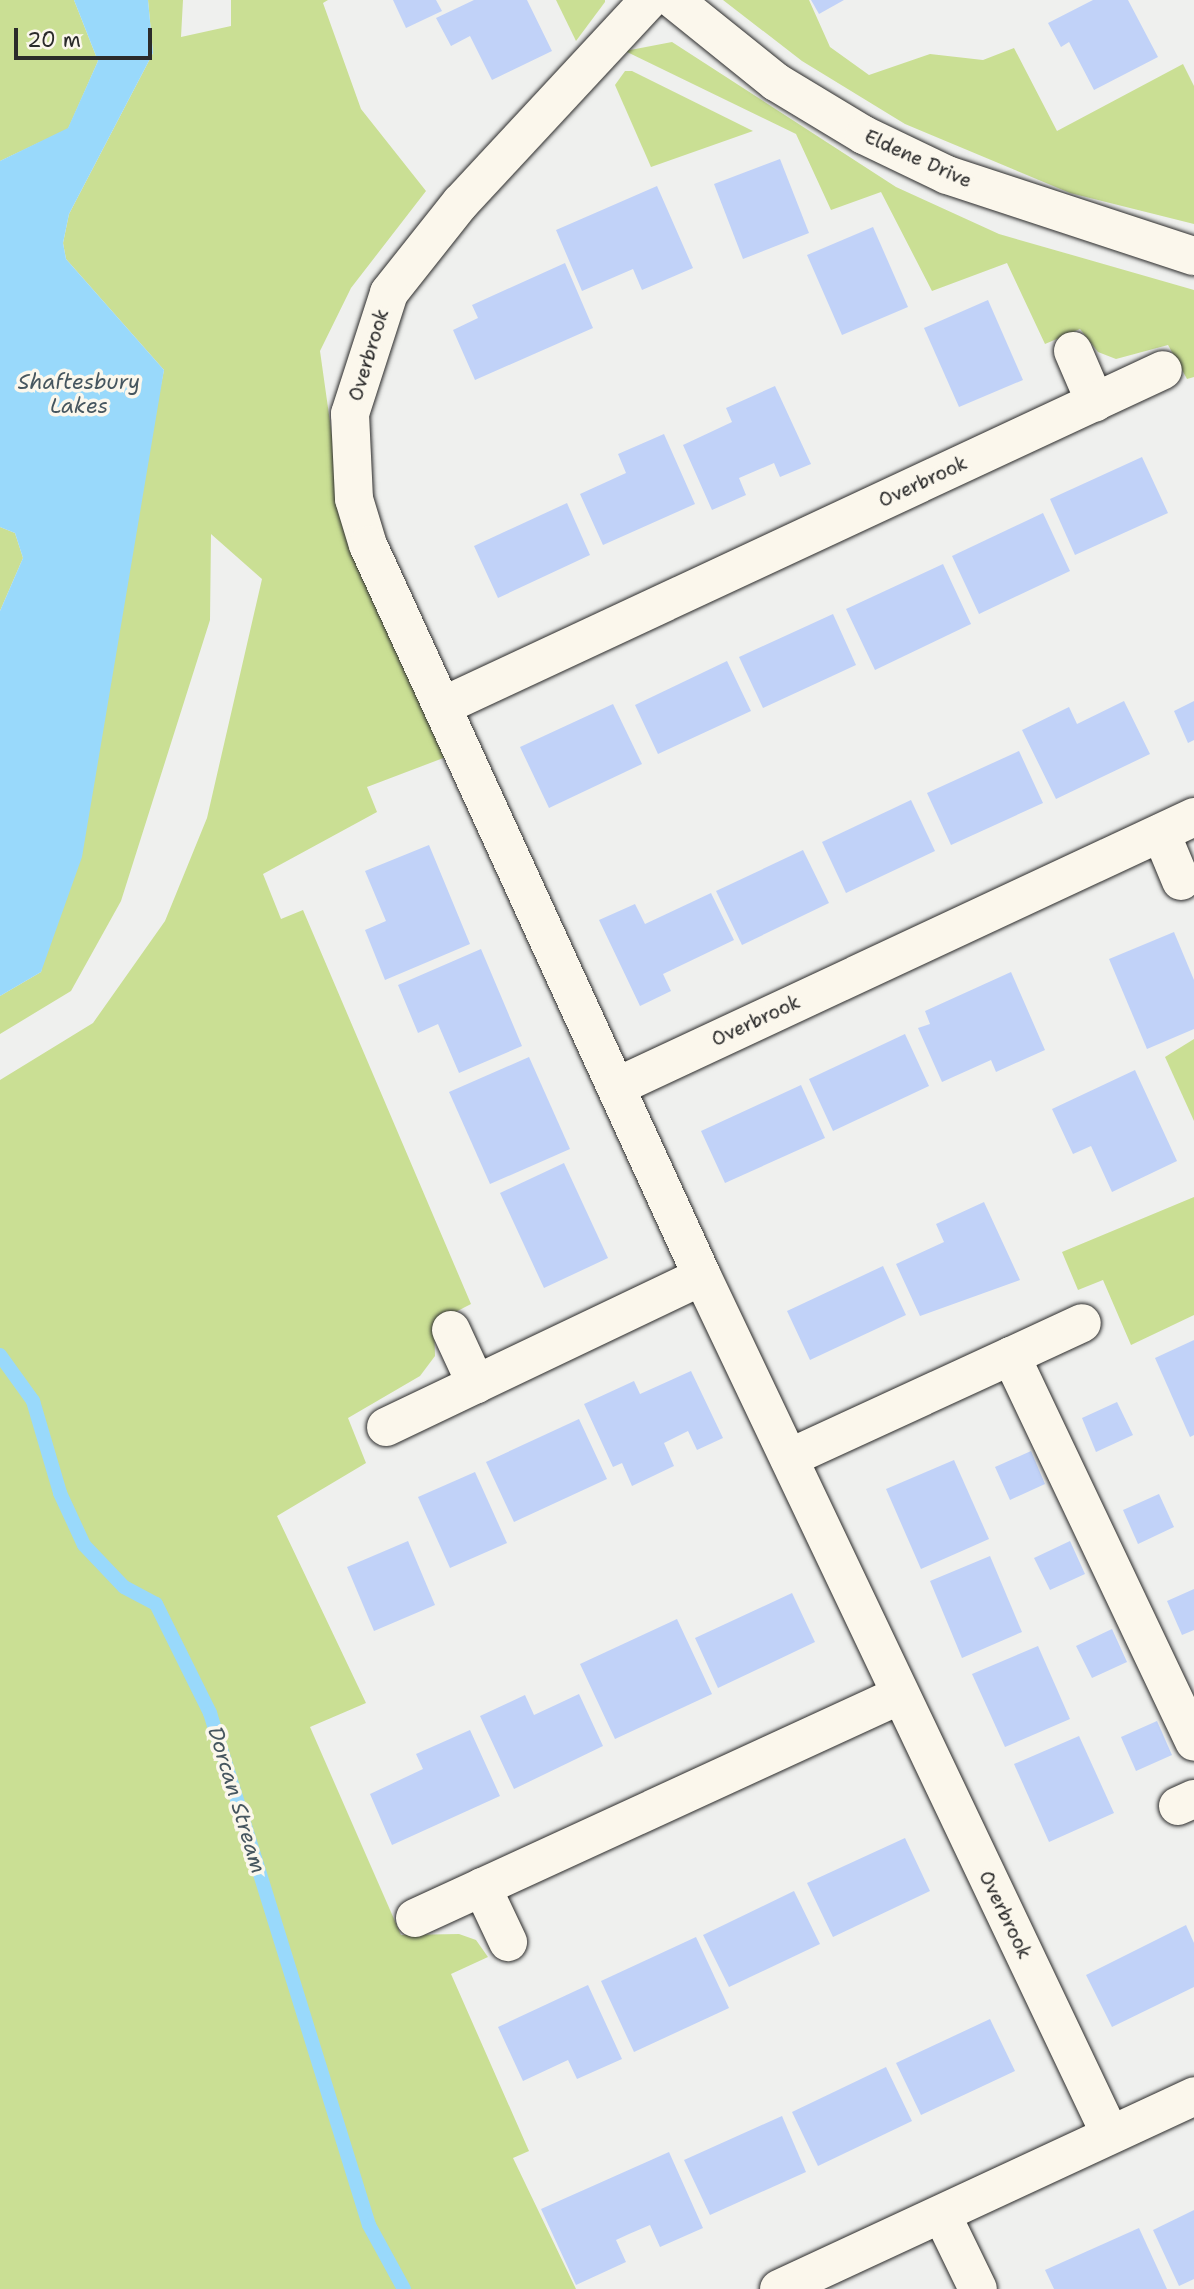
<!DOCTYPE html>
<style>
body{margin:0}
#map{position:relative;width:1194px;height:2289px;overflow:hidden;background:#eff0ee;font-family:"Shantell Sans",sans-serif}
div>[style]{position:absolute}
.green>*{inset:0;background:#cadf94}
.water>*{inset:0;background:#99d9fb}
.stream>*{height:14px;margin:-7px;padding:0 7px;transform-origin:7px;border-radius:7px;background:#99d9fb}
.building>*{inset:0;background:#c1d2f8}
.roads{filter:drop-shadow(0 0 2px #2b2b2b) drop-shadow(0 0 2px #2b2b2b)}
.minor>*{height:38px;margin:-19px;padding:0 19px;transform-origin:19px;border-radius:19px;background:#fbf7ec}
span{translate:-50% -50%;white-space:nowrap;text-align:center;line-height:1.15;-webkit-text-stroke:7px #fbf7ec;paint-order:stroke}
.street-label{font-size:19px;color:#2b2b2b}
.water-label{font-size:21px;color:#46565f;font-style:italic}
.scale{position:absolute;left:14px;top:28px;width:138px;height:32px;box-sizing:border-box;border:4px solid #2b2b2b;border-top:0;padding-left:9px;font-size:21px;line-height:24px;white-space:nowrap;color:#2b2b2b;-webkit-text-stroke:5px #fbf7ec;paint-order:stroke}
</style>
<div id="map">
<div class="green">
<i style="clip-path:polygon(0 0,74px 0,98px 61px,68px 129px,0 161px)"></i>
<i style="clip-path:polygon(148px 0,183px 0,181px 37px,231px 26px,231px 0,328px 0,323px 3px,361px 109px,426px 191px,351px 288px,320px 351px,342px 507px,446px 757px,367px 787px,377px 812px,263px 874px,281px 919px,303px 910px,471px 1304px,434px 1323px,435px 1356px,420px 1376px,348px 1418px,366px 1463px,277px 1516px,366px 1703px,310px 1727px,401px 1935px,459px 1934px,476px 1940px,488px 1957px,451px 1974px,529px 2151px,513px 2158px,576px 2289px,0 2289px,0 1080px,93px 1023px,165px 921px,207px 818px,262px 579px,211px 534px,210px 620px,121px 901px,71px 991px,0 1034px,0 996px,41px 972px,164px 370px,66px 259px,63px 243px,69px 214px,153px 53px)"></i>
<i style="clip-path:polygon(556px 0,605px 0,605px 2px,576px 41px)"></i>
<i style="clip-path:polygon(723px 0,809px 0,830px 47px,869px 75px,930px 54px,983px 60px,1014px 48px,1057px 131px,1183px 64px,1194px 86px,1194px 224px,1070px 193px,905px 124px,802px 61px)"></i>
<i style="clip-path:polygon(672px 42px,896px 187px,999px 234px,1194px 290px,1194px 377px,1187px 379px,1168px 345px,1116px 359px,1098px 352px,1080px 329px,1045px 344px,1007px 263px,932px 291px,881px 192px,831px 210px,796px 134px,625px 51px)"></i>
<i style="clip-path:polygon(625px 71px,632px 71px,753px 131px,651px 167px,615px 85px)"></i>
<i style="clip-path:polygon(0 527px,15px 533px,23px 558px,0 611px)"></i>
<i style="clip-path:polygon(1194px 1039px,1194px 1121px,1165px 1057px)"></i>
<i style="clip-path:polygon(1194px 1197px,1194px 1315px,1131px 1345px,1103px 1280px,1078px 1290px,1062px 1252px)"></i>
</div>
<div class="water">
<i style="clip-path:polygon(74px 0,148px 0,153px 53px,69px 214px,63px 243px,66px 259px,164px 370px,82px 857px,41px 972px,0 996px,0 611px,23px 558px,15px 533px,0 527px,0 161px,68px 128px,98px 61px)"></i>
</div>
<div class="stream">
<i style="left:0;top:1355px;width:57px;rotate:54.3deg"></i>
<i style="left:33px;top:1401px;width:96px;rotate:73.6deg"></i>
<i style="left:60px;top:1493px;width:57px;rotate:65.2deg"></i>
<i style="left:84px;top:1545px;width:58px;rotate:46.4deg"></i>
<i style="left:124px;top:1587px;width:36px;rotate:28deg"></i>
<i style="left:156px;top:1604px;width:122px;rotate:63.6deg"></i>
<i style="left:210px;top:1713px;width:536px;rotate:72.75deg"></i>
<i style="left:369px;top:2225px;width:73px;rotate:61.3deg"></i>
</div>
<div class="building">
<i style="clip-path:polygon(393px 0,436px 0,442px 11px,406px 28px)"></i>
<i style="clip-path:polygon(474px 0,527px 0,552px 51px,492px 80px,470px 36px,451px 46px,436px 18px)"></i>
<i style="clip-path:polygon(811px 0,844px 0,819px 14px)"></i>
<i style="clip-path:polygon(1093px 0,1128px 0,1158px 57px,1094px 90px,1069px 42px,1061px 47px,1048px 23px)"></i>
<i style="clip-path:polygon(780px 159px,809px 233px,743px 259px,714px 184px)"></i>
<i style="clip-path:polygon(657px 186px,693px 268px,642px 290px,633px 269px,582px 291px,556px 230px)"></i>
<i style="clip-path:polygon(873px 227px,908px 307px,842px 335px,807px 255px)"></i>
<i style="clip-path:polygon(565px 263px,593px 328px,475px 380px,453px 330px,478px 318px,472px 305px)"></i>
<i style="clip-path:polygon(988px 300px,1023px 380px,959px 407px,924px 328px)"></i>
<i style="clip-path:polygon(775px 386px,811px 464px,780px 477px,774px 463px,739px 478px,746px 495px,712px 510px,683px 445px,732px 422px,726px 408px)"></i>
<i style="clip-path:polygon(664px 434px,695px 504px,603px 545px,580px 494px,626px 473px,618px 454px)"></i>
<i style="clip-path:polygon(1142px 457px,1168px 513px,1075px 555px,1050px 499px)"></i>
<i style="clip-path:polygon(567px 503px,590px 555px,498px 598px,474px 546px)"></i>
<i style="clip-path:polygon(1043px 513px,1070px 571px,979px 614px,952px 556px)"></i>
<i style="clip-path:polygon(943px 564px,971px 624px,875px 670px,846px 609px)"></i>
<i style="clip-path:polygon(833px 614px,856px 665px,763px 708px,739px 657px)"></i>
<i style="clip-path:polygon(727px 661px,751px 711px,658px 754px,635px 705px)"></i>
<i style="clip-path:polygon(1124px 701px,1150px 754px,1056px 799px,1022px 730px,1069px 707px,1077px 724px)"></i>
<i style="clip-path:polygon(1194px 701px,1194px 740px,1188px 743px,1174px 711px)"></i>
<i style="clip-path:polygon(613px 704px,642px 764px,549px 808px,520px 747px)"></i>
<i style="clip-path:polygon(1019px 751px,1043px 803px,951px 845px,927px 793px)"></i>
<i style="clip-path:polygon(911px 800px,935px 851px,846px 893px,822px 842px)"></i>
<i style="clip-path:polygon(429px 845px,470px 944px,385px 980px,365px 930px,386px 921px,365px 871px)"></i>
<i style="clip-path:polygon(803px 850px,829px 903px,742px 945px,716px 891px)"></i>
<i style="clip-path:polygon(711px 893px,734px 940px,663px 974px,671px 991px,640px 1006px,599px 920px,635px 904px,645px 924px)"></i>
<i style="clip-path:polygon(1174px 932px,1194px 980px,1194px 1029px,1147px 1049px,1109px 959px)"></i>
<i style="clip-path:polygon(481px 949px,522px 1046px,459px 1073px,438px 1024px,418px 1033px,398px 985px)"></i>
<i style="clip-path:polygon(1011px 972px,1045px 1050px,996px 1072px,991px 1060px,942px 1082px,918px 1028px,930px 1024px,925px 1011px)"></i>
<i style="clip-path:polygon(905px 1034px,929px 1086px,833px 1131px,809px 1079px)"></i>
<i style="clip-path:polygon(529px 1057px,570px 1149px,490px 1184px,449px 1092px)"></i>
<i style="clip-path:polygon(1135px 1070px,1177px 1161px,1112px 1192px,1091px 1146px,1073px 1154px,1052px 1109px)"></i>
<i style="clip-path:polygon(801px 1085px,825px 1138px,725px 1183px,701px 1131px)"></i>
<i style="clip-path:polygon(564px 1163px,608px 1258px,544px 1288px,500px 1193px)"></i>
<i style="clip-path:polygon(984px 1202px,1020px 1280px,920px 1316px,896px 1264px,944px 1242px,936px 1224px)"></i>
<i style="clip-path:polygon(883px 1266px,906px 1315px,810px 1360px,787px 1311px)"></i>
<i style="clip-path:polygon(1194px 1340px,1194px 1435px,1190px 1437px,1155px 1358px)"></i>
<i style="clip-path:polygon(691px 1371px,723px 1438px,697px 1450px,688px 1431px,664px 1443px,674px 1466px,632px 1486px,622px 1463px,613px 1467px,584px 1404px,634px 1381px,640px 1394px)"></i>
<i style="clip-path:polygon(1117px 1402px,1133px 1435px,1096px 1452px,1082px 1418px)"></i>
<i style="clip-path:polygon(579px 1419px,607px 1479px,514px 1522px,486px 1462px)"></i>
<i style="clip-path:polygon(1031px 1451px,1045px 1484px,1010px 1500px,995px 1467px)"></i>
<i style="clip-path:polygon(954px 1460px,989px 1539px,921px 1569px,886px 1489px)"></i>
<i style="clip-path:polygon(475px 1472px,507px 1543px,450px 1568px,418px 1497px)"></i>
<i style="clip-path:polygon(1159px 1494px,1174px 1527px,1138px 1544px,1123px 1510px)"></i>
<i style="clip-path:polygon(408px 1541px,435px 1605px,374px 1631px,347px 1567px)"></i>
<i style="clip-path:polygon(1070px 1541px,1085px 1574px,1050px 1590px,1034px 1558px)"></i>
<i style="clip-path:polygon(990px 1556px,1022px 1632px,962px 1658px,930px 1581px)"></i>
<i style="clip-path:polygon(1194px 1589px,1194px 1630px,1182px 1635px,1167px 1601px)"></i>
<i style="clip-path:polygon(792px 1593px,815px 1642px,718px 1688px,695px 1638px)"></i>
<i style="clip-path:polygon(677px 1619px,712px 1694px,615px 1739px,580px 1664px)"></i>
<i style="clip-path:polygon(1112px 1629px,1127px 1662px,1092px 1678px,1076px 1646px)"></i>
<i style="clip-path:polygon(1038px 1646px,1070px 1719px,1005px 1747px,972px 1674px)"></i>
<i style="clip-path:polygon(579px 1694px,603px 1746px,514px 1789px,480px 1716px,525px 1695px,534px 1715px)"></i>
<i style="clip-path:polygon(1157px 1721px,1172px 1755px,1136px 1771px,1121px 1737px)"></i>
<i style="clip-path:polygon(470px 1730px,500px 1796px,392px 1845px,370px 1794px,423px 1769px,416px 1754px)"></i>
<i style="clip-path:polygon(1079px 1736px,1114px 1813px,1049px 1842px,1014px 1764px)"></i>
<i style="clip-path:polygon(905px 1838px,930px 1891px,833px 1937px,807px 1883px)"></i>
<i style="clip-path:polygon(794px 1891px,820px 1944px,729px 1987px,703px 1935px)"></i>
<i style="clip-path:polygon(1186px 1925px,1194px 1943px,1194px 1987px,1112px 2027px,1086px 1975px)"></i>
<i style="clip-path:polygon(696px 1937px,729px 2008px,634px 2052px,601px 1981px)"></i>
<i style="clip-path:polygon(588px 1985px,622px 2059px,577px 2079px,568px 2060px,523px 2081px,498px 2027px)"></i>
<i style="clip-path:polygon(990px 2019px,1015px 2071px,921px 2115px,896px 2063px)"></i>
<i style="clip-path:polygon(886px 2067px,912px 2121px,818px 2166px,792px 2112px)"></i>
<i style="clip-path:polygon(782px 2116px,806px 2172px,710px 2215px,684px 2160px)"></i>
<i style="clip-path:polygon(669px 2152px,703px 2228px,660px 2247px,650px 2225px,629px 2234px,616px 2240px,626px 2262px,576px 2285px,541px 2209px)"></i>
<i style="clip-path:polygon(1194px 2210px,1194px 2279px,1179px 2286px,1153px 2230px)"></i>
<i style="clip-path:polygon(1139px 2228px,1167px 2289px,1054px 2289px,1045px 2270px)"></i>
</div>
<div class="roads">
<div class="minor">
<i style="left:649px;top:0;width:276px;rotate:132.9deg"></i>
<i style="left:461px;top:202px;width:116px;rotate:128.4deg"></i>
<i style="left:389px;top:293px;width:127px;rotate:107.9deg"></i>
<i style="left:350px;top:414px;width:85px;rotate:87.3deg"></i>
<i style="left:354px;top:499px;width:48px;rotate:73.1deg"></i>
<i style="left:368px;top:545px;width:804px;rotate:65.44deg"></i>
<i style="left:702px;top:1276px;width:950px;rotate:64.57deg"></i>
<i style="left:674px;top:0;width:131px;rotate:38.8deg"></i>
<i style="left:776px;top:82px;width:103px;rotate:31.1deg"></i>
<i style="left:864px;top:135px;width:92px;rotate:25.7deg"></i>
<i style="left:947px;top:175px;width:260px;rotate:18.2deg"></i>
<i style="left:1073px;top:351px;width:56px;rotate:66.7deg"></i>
<i style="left:445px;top:705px;width:792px;rotate:-25.01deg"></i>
<i style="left:1161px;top:833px;width:52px;rotate:67.4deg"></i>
<i style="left:618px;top:1086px;width:636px;rotate:-25.03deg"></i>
<i style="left:451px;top:1330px;width:60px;rotate:65.2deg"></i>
<i style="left:1011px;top:1356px;width:78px;rotate:-24.9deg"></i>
<i style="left:386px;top:1427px;width:350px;rotate:-25.5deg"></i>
<i style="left:789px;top:1458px;width:244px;rotate:-24.7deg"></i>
<i style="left:1011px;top:1356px;width:427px;rotate:64.6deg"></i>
<i style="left:1178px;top:1806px;width:17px;rotate:-24deg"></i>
<i style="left:482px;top:1887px;width:61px;rotate:64.7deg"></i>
<i style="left:415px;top:1918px;width:532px;rotate:-24.68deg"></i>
<i style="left:942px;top:2215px;width:82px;rotate:64.1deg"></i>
<i style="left:779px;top:2289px;width:458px;rotate:-24.9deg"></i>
</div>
</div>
<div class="street-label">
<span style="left:918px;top:159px;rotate:24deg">Eldene Drive</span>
<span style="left:369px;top:355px;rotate:-73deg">Overbrook</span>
<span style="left:923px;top:482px;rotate:-25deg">Overbrook</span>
<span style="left:756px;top:1021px;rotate:-25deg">Overbrook</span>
<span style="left:1005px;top:1915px;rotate:64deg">Overbrook</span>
</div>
<div class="water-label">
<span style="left:79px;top:394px">Shaftesbury<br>Lakes</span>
<span style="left:237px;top:1800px;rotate:73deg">Dorcan Stream</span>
</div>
<div class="scale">20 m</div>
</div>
